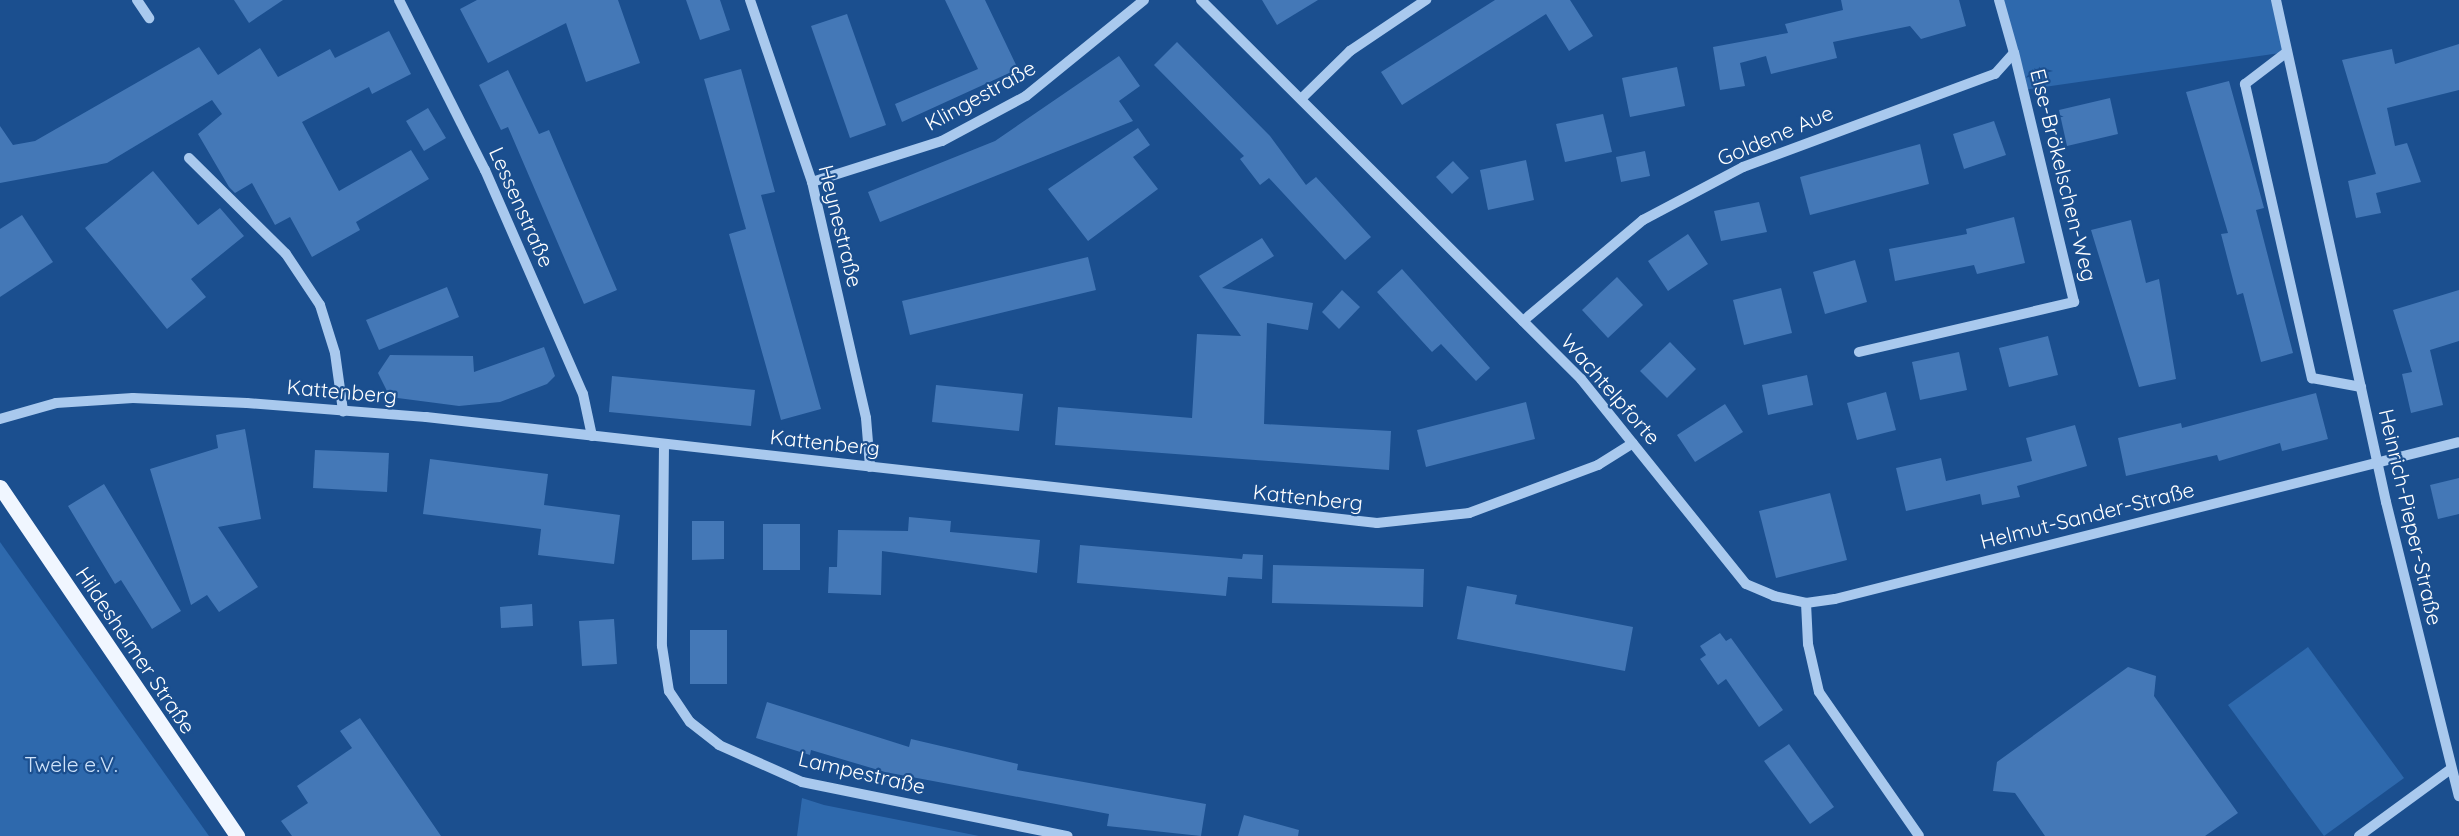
<!DOCTYPE html>
<meta charset="utf-8">
<style>
body{margin:0}
#map{position:relative;width:2459px;height:836px;overflow:hidden;background:#1b4f8f;font-family:Quicksand,sans-serif}
div>[style]{position:absolute}
.green>*{inset:0;background:#2e69ad}
.building>*{inset:0;background:#4478b7}
.minor>*{height:10px;margin:-5px;padding:0 5px;transform-origin:5px;border-radius:5px;background:#a9c9ee}
.major>*{height:15px;margin:-7.5px;padding:0 7.5px;transform-origin:7.5px;border-radius:7.5px;background:#f0f6ff}
span{translate:-50% -50%;white-space:nowrap;text-align:center;line-height:1.15;-webkit-text-stroke:4.5px #1b4f8f;paint-order:stroke}
.street-label{font-size:21px;color:#fff}
.park-label{font-size:21px;color:#cfe3fa}
</style>
<div id="map">
<div class="green">
<i style="clip-path:polygon(1999px 0,2276px 0,2287px 52px,2023px 90px)"></i>
<i style="clip-path:polygon(0 542px,209px 836px,0 836px)"></i>
<i style="clip-path:polygon(2308px 647px,2404px 778px,2324px 836px,2228px 705px)"></i>
<i style="clip-path:polygon(802px 798px,824px 805px,979px 836px,797px 836px)"></i>
</div>
<div class="building">
<i style="clip-path:polygon(234px 0,283px 0,249px 23px)"></i>
<i style="clip-path:polygon(477px 0,618px 0,640px 63px,586px 82px,566px 23px,488px 63px,460px 9px)"></i>
<i style="clip-path:polygon(686px 0,720px 0,730px 30px,700px 40px)"></i>
<i style="clip-path:polygon(945px 0,985px 0,1018px 69px,902px 122px,895px 104px,978px 69px)"></i>
<i style="clip-path:polygon(1262px 0,1318px 0,1277px 25px)"></i>
<i style="clip-path:polygon(1495px 0,1570px 0,1593px 36px,1569px 51px,1546px 14px,1402px 105px,1381px 72px)"></i>
<i style="clip-path:polygon(1841px 0,1959px 0,1966px 26px,1921px 39px,1910px 26px,1833px 42px,1837px 58px,1771px 74px,1766px 56px,1740px 63px,1745px 86px,1720px 90px,1713px 47px,1788px 33px,1785px 24px,1843px 10px)"></i>
<i style="clip-path:polygon(847px 14px,886px 125px,850px 138px,811px 26px)"></i>
<i style="clip-path:polygon(389px 31px,411px 74px,372px 94px,369px 87px,302px 122px,339px 191px,411px 150px,429px 179px,356px 222px,360px 230px,312px 257px,290px 217px,275px 225px,252px 183px,235px 193px,229px 187px,198px 134px,222px 114px,212px 100px,107px 163px,0 183px,0 126px,13px 145px,35px 141px,199px 47px,218px 75px,260px 48px,278px 77px,330px 49px,335px 58px)"></i>
<i style="clip-path:polygon(1177px 42px,1270px 136px,1306px 185px,1316px 177px,1371px 237px,1345px 260px,1269px 178px,1260px 185px,1240px 159px,1244px 156px,1154px 65px)"></i>
<i style="clip-path:polygon(2459px 44px,2459px 90px,2387px 108px,2395px 146px,2407px 143px,2421px 182px,2376px 193px,2381px 213px,2356px 218px,2348px 181px,2376px 174px,2342px 60px,2392px 49px,2395px 64px)"></i>
<i style="clip-path:polygon(1119px 56px,1140px 86px,1119px 101px,1133px 121px,880px 222px,868px 192px,995px 141px)"></i>
<i style="clip-path:polygon(1677px 67px,1685px 106px,1630px 117px,1622px 78px)"></i>
<i style="clip-path:polygon(741px 69px,775px 192px,761px 195px,821px 409px,781px 420px,729px 234px,746px 229px,704px 79px)"></i>
<i style="clip-path:polygon(508px 70px,539px 134px,549px 130px,617px 290px,584px 304px,508px 127px,501px 130px,479px 85px)"></i>
<i style="clip-path:polygon(2229px 81px,2264px 208px,2256px 210px,2293px 353px,2261px 362px,2243px 293px,2237px 295px,2221px 234px,2228px 233px,2186px 92px)"></i>
<i style="clip-path:polygon(2110px 98px,2118px 134px,2067px 146px,2059px 110px)"></i>
<i style="clip-path:polygon(428px 108px,446px 138px,424px 151px,406px 121px)"></i>
<i style="clip-path:polygon(1603px 114px,1612px 152px,1565px 162px,1556px 124px)"></i>
<i style="clip-path:polygon(1994px 121px,2006px 155px,1964px 169px,1953px 134px)"></i>
<i style="clip-path:polygon(1138px 128px,1150px 145px,1133px 157px,1158px 189px,1088px 241px,1048px 189px)"></i>
<i style="clip-path:polygon(1920px 144px,1929px 184px,1810px 215px,1800px 177px)"></i>
<i style="clip-path:polygon(1645px 151px,1650px 176px,1621px 182px,1616px 157px)"></i>
<i style="clip-path:polygon(1526px 160px,1534px 200px,1488px 210px,1480px 170px)"></i>
<i style="clip-path:polygon(1453px 161px,1469px 178px,1452px 194px,1436px 177px)"></i>
<i style="clip-path:polygon(153px 171px,198px 225px,220px 208px,244px 236px,191px 279px,206px 297px,167px 329px,85px 228px)"></i>
<i style="clip-path:polygon(1759px 202px,1767px 232px,1721px 241px,1714px 211px)"></i>
<i style="clip-path:polygon(22px 215px,53px 262px,0 297px,0 229px)"></i>
<i style="clip-path:polygon(2014px 217px,2025px 263px,1977px 274px,1974px 265px,1895px 281px,1889px 249px,1967px 234px,1966px 229px)"></i>
<i style="clip-path:polygon(2131px 220px,2146px 283px,2159px 279px,2176px 379px,2139px 387px,2091px 230px)"></i>
<i style="clip-path:polygon(1688px 234px,1708px 264px,1668px 291px,1648px 261px)"></i>
<i style="clip-path:polygon(1262px 238px,1274px 256px,1222px 288px,1313px 303px,1308px 330px,1267px 323px,1264px 424px,1391px 431px,1389px 470px,1055px 445px,1058px 407px,1192px 418px,1197px 334px,1241px 336px,1199px 276px)"></i>
<i style="clip-path:polygon(1088px 257px,1096px 290px,910px 335px,902px 301px)"></i>
<i style="clip-path:polygon(1855px 260px,1867px 302px,1825px 314px,1813px 272px)"></i>
<i style="clip-path:polygon(1402px 269px,1490px 368px,1476px 381px,1441px 344px,1432px 352px,1377px 292px)"></i>
<i style="clip-path:polygon(1617px 277px,1643px 305px,1608px 338px,1582px 310px)"></i>
<i style="clip-path:polygon(447px 287px,459px 317px,379px 350px,366px 320px)"></i>
<i style="clip-path:polygon(1781px 288px,1792px 333px,1744px 345px,1733px 300px)"></i>
<i style="clip-path:polygon(1342px 290px,1360px 307px,1339px 329px,1322px 312px)"></i>
<i style="clip-path:polygon(2459px 290px,2459px 341px,2430px 350px,2443px 405px,2411px 413px,2402px 374px,2412px 372px,2393px 310px)"></i>
<i style="clip-path:polygon(2048px 336px,2058px 375px,2009px 387px,1999px 348px)"></i>
<i style="clip-path:polygon(1670px 342px,1696px 369px,1667px 398px,1640px 371px)"></i>
<i style="clip-path:polygon(544px 347px,555px 376px,547px 384px,500px 402px,459px 406px,390px 397px,378px 373px,390px 355px,473px 356px,474px 372px)"></i>
<i style="clip-path:polygon(1959px 352px,1967px 390px,1920px 400px,1912px 362px)"></i>
<i style="clip-path:polygon(1807px 375px,1813px 405px,1768px 415px,1762px 385px)"></i>
<i style="clip-path:polygon(612px 376px,755px 390px,751px 426px,609px 412px)"></i>
<i style="clip-path:polygon(936px 385px,1023px 394px,1019px 431px,932px 422px)"></i>
<i style="clip-path:polygon(1886px 392px,1896px 430px,1857px 440px,1847px 403px)"></i>
<i style="clip-path:polygon(2316px 393px,2328px 439px,2282px 451px,2280px 443px,2219px 461px,2217px 455px,2126px 476px,2118px 438px,2181px 423px,2182px 428px)"></i>
<i style="clip-path:polygon(1526px 402px,1535px 439px,1426px 467px,1417px 430px)"></i>
<i style="clip-path:polygon(1725px 404px,1743px 432px,1695px 462px,1677px 435px)"></i>
<i style="clip-path:polygon(2075px 425px,2087px 466px,2017px 486px,2020px 497px,1982px 505px,1980px 494px,1906px 511px,1896px 468px,1941px 458px,1946px 481px,2032px 461px,2026px 438px)"></i>
<i style="clip-path:polygon(245px 429px,261px 519px,218px 527px,258px 587px,219px 612px,207px 595px,191px 605px,150px 469px,218px 448px,216px 435px)"></i>
<i style="clip-path:polygon(315px 450px,389px 453px,387px 492px,313px 488px)"></i>
<i style="clip-path:polygon(430px 459px,548px 474px,544px 505px,620px 515px,614px 564px,538px 555px,541px 529px,423px 514px)"></i>
<i style="clip-path:polygon(2459px 478px,2459px 514px,2438px 519px,2430px 485px)"></i>
<i style="clip-path:polygon(104px 484px,181px 611px,152px 629px,121px 580px,115px 584px,68px 506px)"></i>
<i style="clip-path:polygon(1830px 493px,1847px 560px,1776px 578px,1759px 511px)"></i>
<i style="clip-path:polygon(909px 517px,951px 521px,950px 532px,1040px 540px,1037px 573px,882px 551px,881px 595px,828px 593px,829px 567px,837px 567px,838px 530px,908px 531px)"></i>
<i style="clip-path:polygon(692px 521px,724px 521px,724px 559px,692px 560px)"></i>
<i style="clip-path:polygon(763px 524px,800px 524px,800px 570px,763px 570px)"></i>
<i style="clip-path:polygon(1080px 545px,1242px 559px,1243px 554px,1263px 555px,1262px 579px,1228px 577px,1226px 596px,1077px 583px)"></i>
<i style="clip-path:polygon(1273px 565px,1424px 569px,1423px 607px,1272px 603px)"></i>
<i style="clip-path:polygon(1467px 586px,1517px 595px,1515px 604px,1633px 627px,1625px 671px,1457px 639px)"></i>
<i style="clip-path:polygon(532px 604px,533px 626px,501px 628px,500px 607px)"></i>
<i style="clip-path:polygon(614px 619px,617px 664px,582px 666px,579px 621px)"></i>
<i style="clip-path:polygon(690px 630px,727px 630px,727px 684px,690px 684px)"></i>
<i style="clip-path:polygon(1720px 633px,1726px 641px,1731px 638px,1783px 710px,1759px 727px,1726px 679px,1718px 685px,1700px 659px,1706px 655px,1700px 646px)"></i>
<i style="clip-path:polygon(2128px 667px,2156px 676px,2154px 696px,2238px 813px,2205px 836px,2045px 836px,2015px 793px,1993px 791px,1997px 762px)"></i>
<i style="clip-path:polygon(767px 702px,909px 747px,911px 739px,1018px 764px,1017px 770px,1206px 804px,1201px 836px,1107px 826px,1109px 814px,885px 772px,811px 750px,810px 755px,756px 738px)"></i>
<i style="clip-path:polygon(360px 718px,441px 836px,292px 836px,281px 821px,308px 803px,297px 786px,352px 748px,340px 731px)"></i>
<i style="clip-path:polygon(1789px 744px,1834px 807px,1810px 824px,1764px 761px)"></i>
<i style="clip-path:polygon(1244px 815px,1299px 830px,1298px 836px,1238px 836px)"></i>
</div>
<div class="minor">
<i style="left:137px;top:0;width:22px;rotate:56deg"></i>
<i style="left:399px;top:0;width:191px;rotate:63.2deg"></i>
<i style="left:485px;top:170px;width:244px;rotate:66.4deg"></i>
<i style="left:583px;top:394px;width:43px;rotate:77.9deg"></i>
<i style="left:750px;top:0;width:192px;rotate:71.2deg"></i>
<i style="left:812px;top:182px;width:242px;rotate:77.1deg"></i>
<i style="left:866px;top:418px;width:49px;rotate:85.3deg"></i>
<i style="left:1201px;top:0;width:537px;rotate:44.92deg"></i>
<i style="left:1581px;top:379px;width:263px;rotate:51.2deg"></i>
<i style="left:1746px;top:584px;width:30px;rotate:23deg"></i>
<i style="left:1774px;top:596px;width:33px;rotate:12deg"></i>
<i style="left:1806px;top:603px;width:29px;rotate:-8deg"></i>
<i style="left:1835px;top:599px;width:643px;rotate:-14.12deg"></i>
<i style="left:2276px;top:0;width:514px;rotate:77.64deg"></i>
<i style="left:2386px;top:502px;width:303px;rotate:76.1deg"></i>
<i style="left:2287px;top:52px;width:53px;rotate:142.7deg"></i>
<i style="left:2245px;top:84px;width:302px;rotate:77.2deg"></i>
<i style="left:2312px;top:378px;width:50px;rotate:10.4deg"></i>
<i style="left:1303px;top:97px;width:66px;rotate:-44.4deg"></i>
<i style="left:1350px;top:51px;width:92px;rotate:-33.9deg"></i>
<i style="left:189px;top:158px;width:136px;rotate:44.7deg"></i>
<i style="left:286px;top:254px;width:61px;rotate:56.3deg"></i>
<i style="left:320px;top:305px;width:50px;rotate:72.6deg"></i>
<i style="left:335px;top:353px;width:59px;rotate:82.1deg"></i>
<i style="left:812px;top:182px;width:136px;rotate:-17.5deg"></i>
<i style="left:942px;top:141px;width:95px;rotate:-28.2deg"></i>
<i style="left:1026px;top:96px;width:152px;rotate:-39.1deg"></i>
<i style="left:1523px;top:321px;width:157px;rotate:-40.1deg"></i>
<i style="left:1643px;top:220px;width:113px;rotate:-27.9deg"></i>
<i style="left:1743px;top:167px;width:269px;rotate:-20.3deg"></i>
<i style="left:1995px;top:74px;width:28px;rotate:-48deg"></i>
<i style="left:2014px;top:53px;width:55px;rotate:-105.8deg"></i>
<i style="left:1859px;top:352px;width:221px;rotate:-13.1deg"></i>
<i style="left:2074px;top:302px;width:256px;rotate:-103.5deg"></i>
<i style="left:0;top:419px;width:58px;rotate:-15.9deg"></i>
<i style="left:56px;top:403px;width:77px;rotate:-3.7deg"></i>
<i style="left:133px;top:398px;width:114px;rotate:2.5deg"></i>
<i style="left:247px;top:403px;width:180px;rotate:4.5deg"></i>
<i style="left:426px;top:417px;width:957px;rotate:6.36deg"></i>
<i style="left:1377px;top:523px;width:93px;rotate:-6.2deg"></i>
<i style="left:1469px;top:513px;width:138px;rotate:-20.4deg"></i>
<i style="left:1598px;top:465px;width:41px;rotate:-32.2deg"></i>
<i style="left:664px;top:445px;width:201px;rotate:90.6deg"></i>
<i style="left:662px;top:646px;width:46px;rotate:81.2deg"></i>
<i style="left:669px;top:691px;width:37px;rotate:56deg"></i>
<i style="left:690px;top:722px;width:37px;rotate:38deg"></i>
<i style="left:719px;top:745px;width:91px;rotate:24deg"></i>
<i style="left:802px;top:782px;width:271px;rotate:11.5deg"></i>
<i style="left:1806px;top:603px;width:41px;rotate:87.2deg"></i>
<i style="left:1808px;top:644px;width:49px;rotate:77.1deg"></i>
<i style="left:1819px;top:692px;width:175px;rotate:55.2deg"></i>
<i style="left:2359px;top:836px;width:114px;rotate:-36.1deg"></i>
</div>
<div class="major">
<i style="left:0;top:487px;width:422px;rotate:55.8deg"></i>
</div>
<div class="street-label">
<span style="left:980px;top:95px;rotate:-29deg">Klingestraße</span>
<span style="left:1775px;top:135px;rotate:-23deg">Goldene Aue</span>
<span style="left:2064px;top:175px;rotate:76deg">Else-Brökelschen-Weg</span>
<span style="left:522px;top:207px;rotate:66deg">Lessenstraße</span>
<span style="left:841px;top:226px;rotate:76deg">Heynestraße</span>
<span style="left:1611px;top:389px;rotate:49deg">Wachtelpforte</span>
<span style="left:342px;top:391px;rotate:5deg">Kattenberg</span>
<span style="left:825px;top:442px;rotate:6deg">Kattenberg</span>
<span style="left:1308px;top:497px;rotate:6deg">Kattenberg</span>
<span style="left:2087px;top:515px;rotate:-14deg">Helmut-Sander-Straße</span>
<span style="left:2411px;top:517px;rotate:77deg">Heinrich-Pieper-Straße</span>
<span style="left:136px;top:650px;rotate:56deg">Hildesheimer Straße</span>
<span style="left:862px;top:772px;rotate:13deg">Lampestraße</span>
</div>
<div class="park-label">
<span style="left:71px;top:764px">Twele e.V.</span>
</div>
</div>
